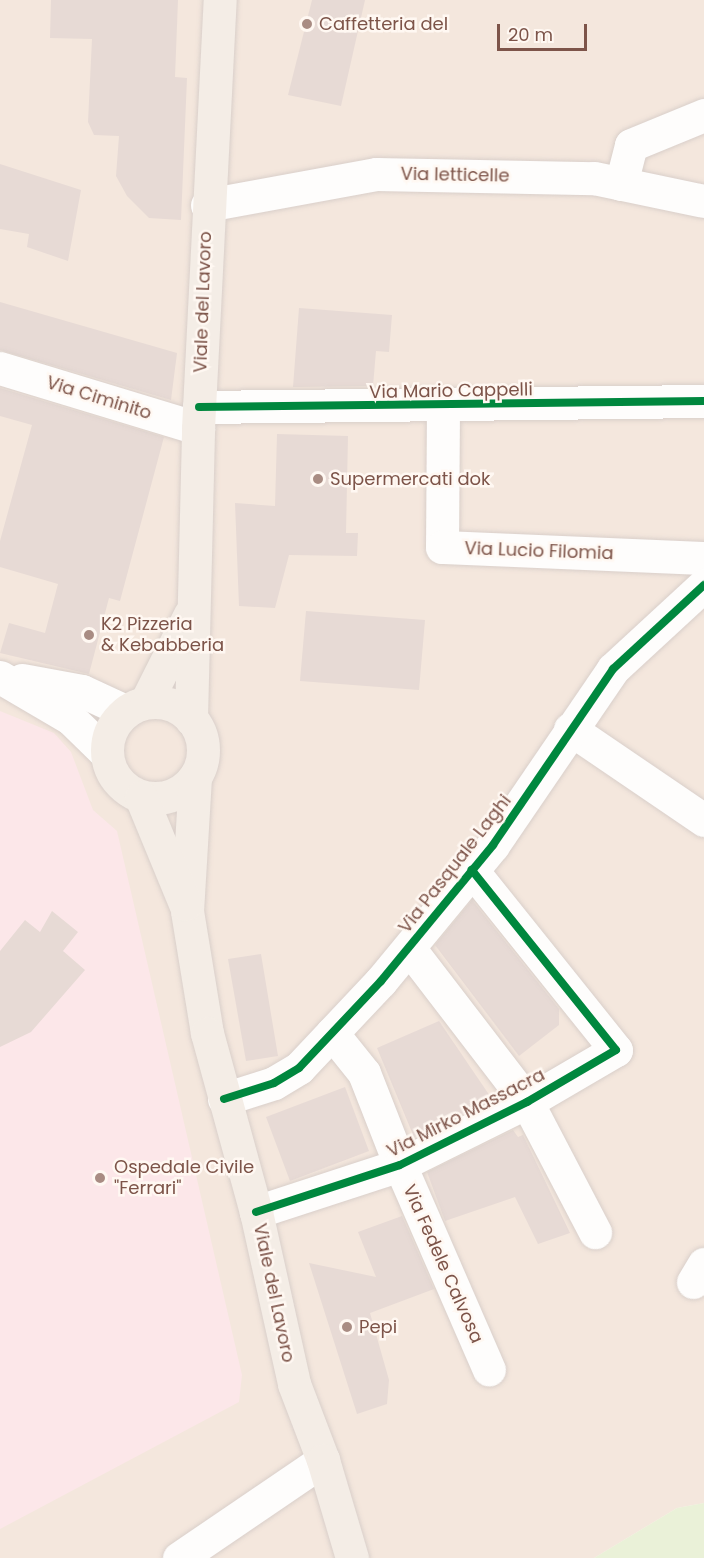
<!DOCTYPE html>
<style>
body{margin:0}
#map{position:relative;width:704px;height:1558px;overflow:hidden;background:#faf4ee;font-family:Poppins,sans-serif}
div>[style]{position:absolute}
.residential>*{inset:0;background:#f4e7dd}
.medical>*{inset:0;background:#fce7e9}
.green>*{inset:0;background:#eaf1d8}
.building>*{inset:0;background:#e7dad5}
.roads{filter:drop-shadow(0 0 2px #d9cfca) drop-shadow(0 0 2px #d9cfca)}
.minor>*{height:33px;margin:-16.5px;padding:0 16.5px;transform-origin:16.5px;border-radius:16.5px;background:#fefdfc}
.major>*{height:33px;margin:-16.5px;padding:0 16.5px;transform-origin:16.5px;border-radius:16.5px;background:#f4ede6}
.major>.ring{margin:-16.5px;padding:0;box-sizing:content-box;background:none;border:33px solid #f4ede6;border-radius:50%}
.cycleway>*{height:8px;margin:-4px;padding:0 4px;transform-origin:4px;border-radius:4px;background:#00873e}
.dots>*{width:16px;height:16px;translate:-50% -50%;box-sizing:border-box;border:3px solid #fff8f2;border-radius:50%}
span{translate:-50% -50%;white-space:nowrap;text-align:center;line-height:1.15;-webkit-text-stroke:5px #fff8f2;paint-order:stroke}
.poi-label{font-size:18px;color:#7d5449}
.left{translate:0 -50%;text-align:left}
.street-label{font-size:18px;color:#7d5449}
.scale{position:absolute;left:497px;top:24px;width:90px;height:27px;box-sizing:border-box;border:3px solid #7d5449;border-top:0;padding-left:8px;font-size:18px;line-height:21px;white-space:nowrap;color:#7d5449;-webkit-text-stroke:4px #fff8f2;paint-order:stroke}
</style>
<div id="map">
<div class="residential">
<i style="clip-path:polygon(0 0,704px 0,704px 1503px,677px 1508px,594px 1558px,0 1558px)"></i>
</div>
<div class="medical">
<i style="clip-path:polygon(0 711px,54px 733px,71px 752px,93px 810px,117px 831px,242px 1375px,239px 1402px,0 1529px)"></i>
</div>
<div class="green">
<i style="clip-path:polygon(704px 1503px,704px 1558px,594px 1558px,677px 1508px)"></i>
</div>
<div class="building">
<i style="clip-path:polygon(51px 0,178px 0,175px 77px,187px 78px,181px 220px,149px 218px,127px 196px,116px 176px,119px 136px,94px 135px,88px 122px,92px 39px,50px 38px)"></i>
<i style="clip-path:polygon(312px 0,365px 0,341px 106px,288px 95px)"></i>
<i style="clip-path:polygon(0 164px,81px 190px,68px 261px,27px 247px,29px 234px,0 229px)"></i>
<i style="clip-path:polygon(0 302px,177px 353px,171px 400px,0 350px)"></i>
<i style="clip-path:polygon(299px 308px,392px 315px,389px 352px,376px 351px,373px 386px,293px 387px)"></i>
<i style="clip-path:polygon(0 388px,164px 437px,120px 601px,109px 598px,89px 674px,0 653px,9px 623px,45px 633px,58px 584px,0 567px,0 541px,32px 425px,0 416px)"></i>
<i style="clip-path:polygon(277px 434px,348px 436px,346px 533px,358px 533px,357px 556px,289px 555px,275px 608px,239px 606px,235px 503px,275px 506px)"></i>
<i style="clip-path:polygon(306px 611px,425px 620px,419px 690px,300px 681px)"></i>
<i style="clip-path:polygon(472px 900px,559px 1009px,559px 1025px,519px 1056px,435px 945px)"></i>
<i style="clip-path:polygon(52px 911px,78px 932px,63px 951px,85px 970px,31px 1032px,0 1047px,0 951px,25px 920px,40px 932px)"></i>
<i style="clip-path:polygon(261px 954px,278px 1056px,246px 1061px,228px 959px)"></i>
<i style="clip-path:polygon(439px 1021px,492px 1099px,414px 1137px,377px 1048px)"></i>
<i style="clip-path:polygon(345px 1087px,369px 1151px,290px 1181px,266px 1117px)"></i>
<i style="clip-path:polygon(513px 1130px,518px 1137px,523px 1135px,570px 1233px,538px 1244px,515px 1197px,445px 1221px,427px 1172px)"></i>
<i style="clip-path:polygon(402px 1216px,434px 1289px,370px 1313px,389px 1380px,387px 1404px,357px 1414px,309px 1263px,376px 1277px,358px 1232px)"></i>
</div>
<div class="roads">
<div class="minor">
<i style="left:621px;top:184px;width:40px;rotate:-75.6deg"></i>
<i style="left:631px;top:145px;width:79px;rotate:-22.3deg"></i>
<i style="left:207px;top:205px;width:172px;rotate:-10.4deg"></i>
<i style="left:376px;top:174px;width:218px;rotate:1.1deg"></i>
<i style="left:594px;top:178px;width:112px;rotate:11.8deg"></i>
<i style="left:0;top:368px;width:207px;rotate:16.9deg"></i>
<i style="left:199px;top:407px;width:505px;rotate:-0.68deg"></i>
<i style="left:443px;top:407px;width:140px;rotate:90.4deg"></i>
<i style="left:442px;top:547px;width:262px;rotate:2.4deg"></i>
<i style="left:0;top:677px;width:81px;rotate:30.4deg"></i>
<i style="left:70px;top:718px;width:50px;rotate:44.2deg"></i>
<i style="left:22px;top:680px;width:61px;rotate:10.4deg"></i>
<i style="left:82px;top:691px;width:47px;rotate:24.9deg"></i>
<i style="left:570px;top:729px;width:162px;rotate:34.2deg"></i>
<i style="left:409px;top:948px;width:194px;rotate:52.5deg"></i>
<i style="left:527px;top:1102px;width:147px;rotate:62.4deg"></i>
<i style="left:332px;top:1033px;width:51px;rotate:51.3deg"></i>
<i style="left:364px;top:1073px;width:99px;rotate:68.6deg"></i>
<i style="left:400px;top:1165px;width:223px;rotate:66.5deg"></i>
<i style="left:224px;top:1099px;width:52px;rotate:-17.7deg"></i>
<i style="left:274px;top:1083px;width:29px;rotate:-31deg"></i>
<i style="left:299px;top:1068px;width:120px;rotate:-46.7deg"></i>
<i style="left:381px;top:981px;width:176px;rotate:-50.5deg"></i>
<i style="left:493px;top:845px;width:213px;rotate:-55.7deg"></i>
<i style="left:613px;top:669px;width:124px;rotate:-42.7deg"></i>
<i style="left:256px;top:1212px;width:151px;rotate:-18.1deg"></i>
<i style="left:400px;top:1165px;width:142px;rotate:-26.4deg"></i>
<i style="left:527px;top:1102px;width:103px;rotate:-30.3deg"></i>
<i style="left:616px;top:1050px;width:231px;rotate:-128.7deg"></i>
<i style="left:693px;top:1282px;width:21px;rotate:-59deg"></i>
<i style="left:179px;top:1558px;width:174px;rotate:-34.2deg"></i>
</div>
<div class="major">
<i class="ring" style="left:107px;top:702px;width:63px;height:63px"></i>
<i style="left:146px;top:702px;width:98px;rotate:-63.4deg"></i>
<i style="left:191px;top:719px;width:291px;rotate:-88.6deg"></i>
<i style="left:198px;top:428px;width:429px;rotate:-87.1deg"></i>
<i style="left:195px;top:777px;width:134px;rotate:93.4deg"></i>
<i style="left:187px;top:911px;width:124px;rotate:80.7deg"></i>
<i style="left:207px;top:1033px;width:186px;rotate:74.7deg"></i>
<i style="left:256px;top:1212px;width:176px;rotate:77.5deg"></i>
<i style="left:294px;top:1384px;width:81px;rotate:69.1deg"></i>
<i style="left:323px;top:1460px;width:102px;rotate:73.5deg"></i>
<i style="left:141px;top:797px;width:116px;rotate:67.6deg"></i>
</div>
</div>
<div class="cycleway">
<i style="left:199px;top:407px;width:505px;rotate:-0.68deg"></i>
<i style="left:224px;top:1099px;width:52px;rotate:-17.7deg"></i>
<i style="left:274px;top:1083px;width:29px;rotate:-31deg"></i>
<i style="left:299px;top:1068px;width:120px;rotate:-46.7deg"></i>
<i style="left:381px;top:981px;width:176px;rotate:-50.5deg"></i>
<i style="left:493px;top:845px;width:213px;rotate:-55.7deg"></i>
<i style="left:613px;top:669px;width:124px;rotate:-42.7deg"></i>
<i style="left:256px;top:1212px;width:151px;rotate:-18.1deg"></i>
<i style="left:400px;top:1165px;width:142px;rotate:-26.4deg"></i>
<i style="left:527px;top:1102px;width:103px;rotate:-30.3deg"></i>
<i style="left:616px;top:1050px;width:231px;rotate:-128.7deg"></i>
</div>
<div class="dots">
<i style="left:307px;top:24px;background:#a98c83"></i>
<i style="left:318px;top:479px;background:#a98c83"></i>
<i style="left:89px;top:635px;background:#a98c83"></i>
<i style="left:100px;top:1178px;background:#a98c83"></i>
<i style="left:347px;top:1327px;background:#a98c83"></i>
</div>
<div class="poi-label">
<span class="left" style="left:319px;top:24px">Caffetteria del</span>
<span class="left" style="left:330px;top:479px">Supermercati dok</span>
<span class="left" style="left:101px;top:635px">K2 Pizzeria<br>&amp; Kebabberia</span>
<span class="left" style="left:114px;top:1178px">Ospedale Civile<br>"Ferrari"</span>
<span class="left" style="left:359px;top:1327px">Pepi</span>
</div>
<div class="street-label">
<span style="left:455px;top:175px;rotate:1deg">Via Ietticelle</span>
<span style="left:203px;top:302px;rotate:-88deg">Viale del Lavoro</span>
<span style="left:451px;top:391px;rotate:-1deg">Via Mario Cappelli</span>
<span style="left:99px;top:398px;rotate:17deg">Via Ciminito</span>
<span style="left:539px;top:551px;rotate:2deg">Via Lucio Filomia</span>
<span style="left:455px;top:864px;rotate:-52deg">Via Pasquale Laghi</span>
<span style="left:466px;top:1113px;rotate:-27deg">Via Mirko Massacra</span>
<span style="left:443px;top:1264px;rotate:66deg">Via Fedele Calvosa</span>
<span style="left:274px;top:1293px;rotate:78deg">Viale del Lavoro</span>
</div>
<div class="scale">20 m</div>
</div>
